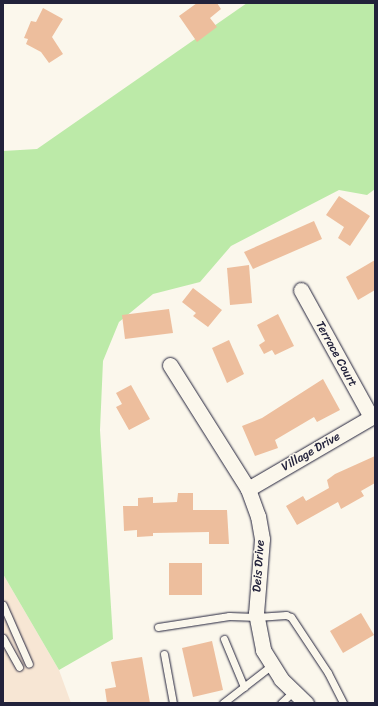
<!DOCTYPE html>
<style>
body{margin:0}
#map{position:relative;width:378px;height:706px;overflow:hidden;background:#fbf7ec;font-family:Sriracha,sans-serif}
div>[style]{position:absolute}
.built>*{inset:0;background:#f7e6d4}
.green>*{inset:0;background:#bceaa8}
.building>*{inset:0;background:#edbe9d}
.roads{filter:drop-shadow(0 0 1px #22223b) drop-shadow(0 0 1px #22223b)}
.lane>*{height:7px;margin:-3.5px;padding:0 3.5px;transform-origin:3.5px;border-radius:3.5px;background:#fbf7ec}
.street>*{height:15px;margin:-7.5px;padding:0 7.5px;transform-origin:7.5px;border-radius:7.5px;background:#fbf7ec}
span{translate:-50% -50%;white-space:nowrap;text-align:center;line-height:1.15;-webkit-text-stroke:3px #fbf7ec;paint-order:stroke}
.street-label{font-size:12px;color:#22223b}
.frame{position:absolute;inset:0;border:4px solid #22223b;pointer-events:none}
</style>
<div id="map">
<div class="built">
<i style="clip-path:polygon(3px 574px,59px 670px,71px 703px,3px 703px)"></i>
</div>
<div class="green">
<i style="clip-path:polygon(247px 3px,375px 3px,375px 189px,367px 195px,339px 190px,231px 246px,200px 282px,153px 294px,119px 322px,103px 361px,100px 430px,113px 639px,59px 670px,3px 574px,3px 151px,37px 149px)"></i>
</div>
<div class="building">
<i style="clip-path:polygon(197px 3px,217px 3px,221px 9px,210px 18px,217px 27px,197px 42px,179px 16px)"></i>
<i style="clip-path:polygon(43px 8px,63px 19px,52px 37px,63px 54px,49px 63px,41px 52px,26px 44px,28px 39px,24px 38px,31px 21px,36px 22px)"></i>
<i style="clip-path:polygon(339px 196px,370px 216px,350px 246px,338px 238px,344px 227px,326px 215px)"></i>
<i style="clip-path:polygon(314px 221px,322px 239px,253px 269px,244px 252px)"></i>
<i style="clip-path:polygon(375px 260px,375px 290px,358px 300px,346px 277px)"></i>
<i style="clip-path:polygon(249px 265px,252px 303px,230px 305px,227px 268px)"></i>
<i style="clip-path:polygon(193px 288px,222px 310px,208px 327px,193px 316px,196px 313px,182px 302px)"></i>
<i style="clip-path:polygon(169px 309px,173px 333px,125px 339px,122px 315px)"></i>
<i style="clip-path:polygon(278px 314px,294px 346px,275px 355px,272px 350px,264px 354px,259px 345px,265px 341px,257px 325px)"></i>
<i style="clip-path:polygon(229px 340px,244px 374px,227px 383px,212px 348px)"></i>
<i style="clip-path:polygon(323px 379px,340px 410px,317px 422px,314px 417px,275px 440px,278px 448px,255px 456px,242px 426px,262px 418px)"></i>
<i style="clip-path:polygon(131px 385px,150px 419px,129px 430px,116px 407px,122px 404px,116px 393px)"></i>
<i style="clip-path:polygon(375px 456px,375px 483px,361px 491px,364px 496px,341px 509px,338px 502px,297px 525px,286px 506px,303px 496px,306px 501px,329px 488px,327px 480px,335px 474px)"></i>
<i style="clip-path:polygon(178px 493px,193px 493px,193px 510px,227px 510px,229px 544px,209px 544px,209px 532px,153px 533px,153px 536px,137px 537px,137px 530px,124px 531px,123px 506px,138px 506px,138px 498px,153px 497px,153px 503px,177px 502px)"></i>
<i style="clip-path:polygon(169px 563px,202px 563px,202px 595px,169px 595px)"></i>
<i style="clip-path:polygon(361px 613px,374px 635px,343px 653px,330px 631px)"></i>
<i style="clip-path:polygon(212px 641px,223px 690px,193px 697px,182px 648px)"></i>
<i style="clip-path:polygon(142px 657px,150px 703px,107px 703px,105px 689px,116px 687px,111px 662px)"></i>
</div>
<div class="roads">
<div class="lane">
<i style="left:3px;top:605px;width:64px;rotate:66.2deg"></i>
<i style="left:158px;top:627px;width:72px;rotate:-8.8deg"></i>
<i style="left:229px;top:616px;width:28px;rotate:2deg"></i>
<i style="left:257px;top:617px;width:29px;rotate:-4deg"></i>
<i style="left:286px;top:615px;width:5px;rotate:22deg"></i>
<i style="left:291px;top:617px;width:67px;rotate:56.5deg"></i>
<i style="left:328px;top:673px;width:34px;rotate:63deg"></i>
<i style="left:3px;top:638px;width:33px;rotate:61deg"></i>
<i style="left:224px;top:639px;width:52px;rotate:67.4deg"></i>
<i style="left:164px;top:654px;width:50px;rotate:79.6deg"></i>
<i style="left:223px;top:703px;width:62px;rotate:-37.8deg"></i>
<i style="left:281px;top:703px;width:18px;rotate:-43deg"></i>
</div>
<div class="street">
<i style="left:301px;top:290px;width:145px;rotate:61.1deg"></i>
<i style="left:170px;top:365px;width:146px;rotate:57.8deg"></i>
<i style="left:248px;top:489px;width:29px;rotate:70deg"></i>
<i style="left:258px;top:516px;width:23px;rotate:80deg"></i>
<i style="left:262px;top:539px;width:74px;rotate:94.6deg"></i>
<i style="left:256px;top:613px;width:38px;rotate:79deg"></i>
<i style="left:263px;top:650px;width:34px;rotate:58deg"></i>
<i style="left:281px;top:679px;width:35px;rotate:44deg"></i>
<i style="left:248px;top:489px;width:147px;rotate:-30.2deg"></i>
</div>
</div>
<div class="street-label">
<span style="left:336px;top:354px;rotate:61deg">Terrace Court</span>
<span style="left:311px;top:452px;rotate:-30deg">Village Drive</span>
<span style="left:259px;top:566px;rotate:-86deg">Deis Drive</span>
</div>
<div class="frame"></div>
</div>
